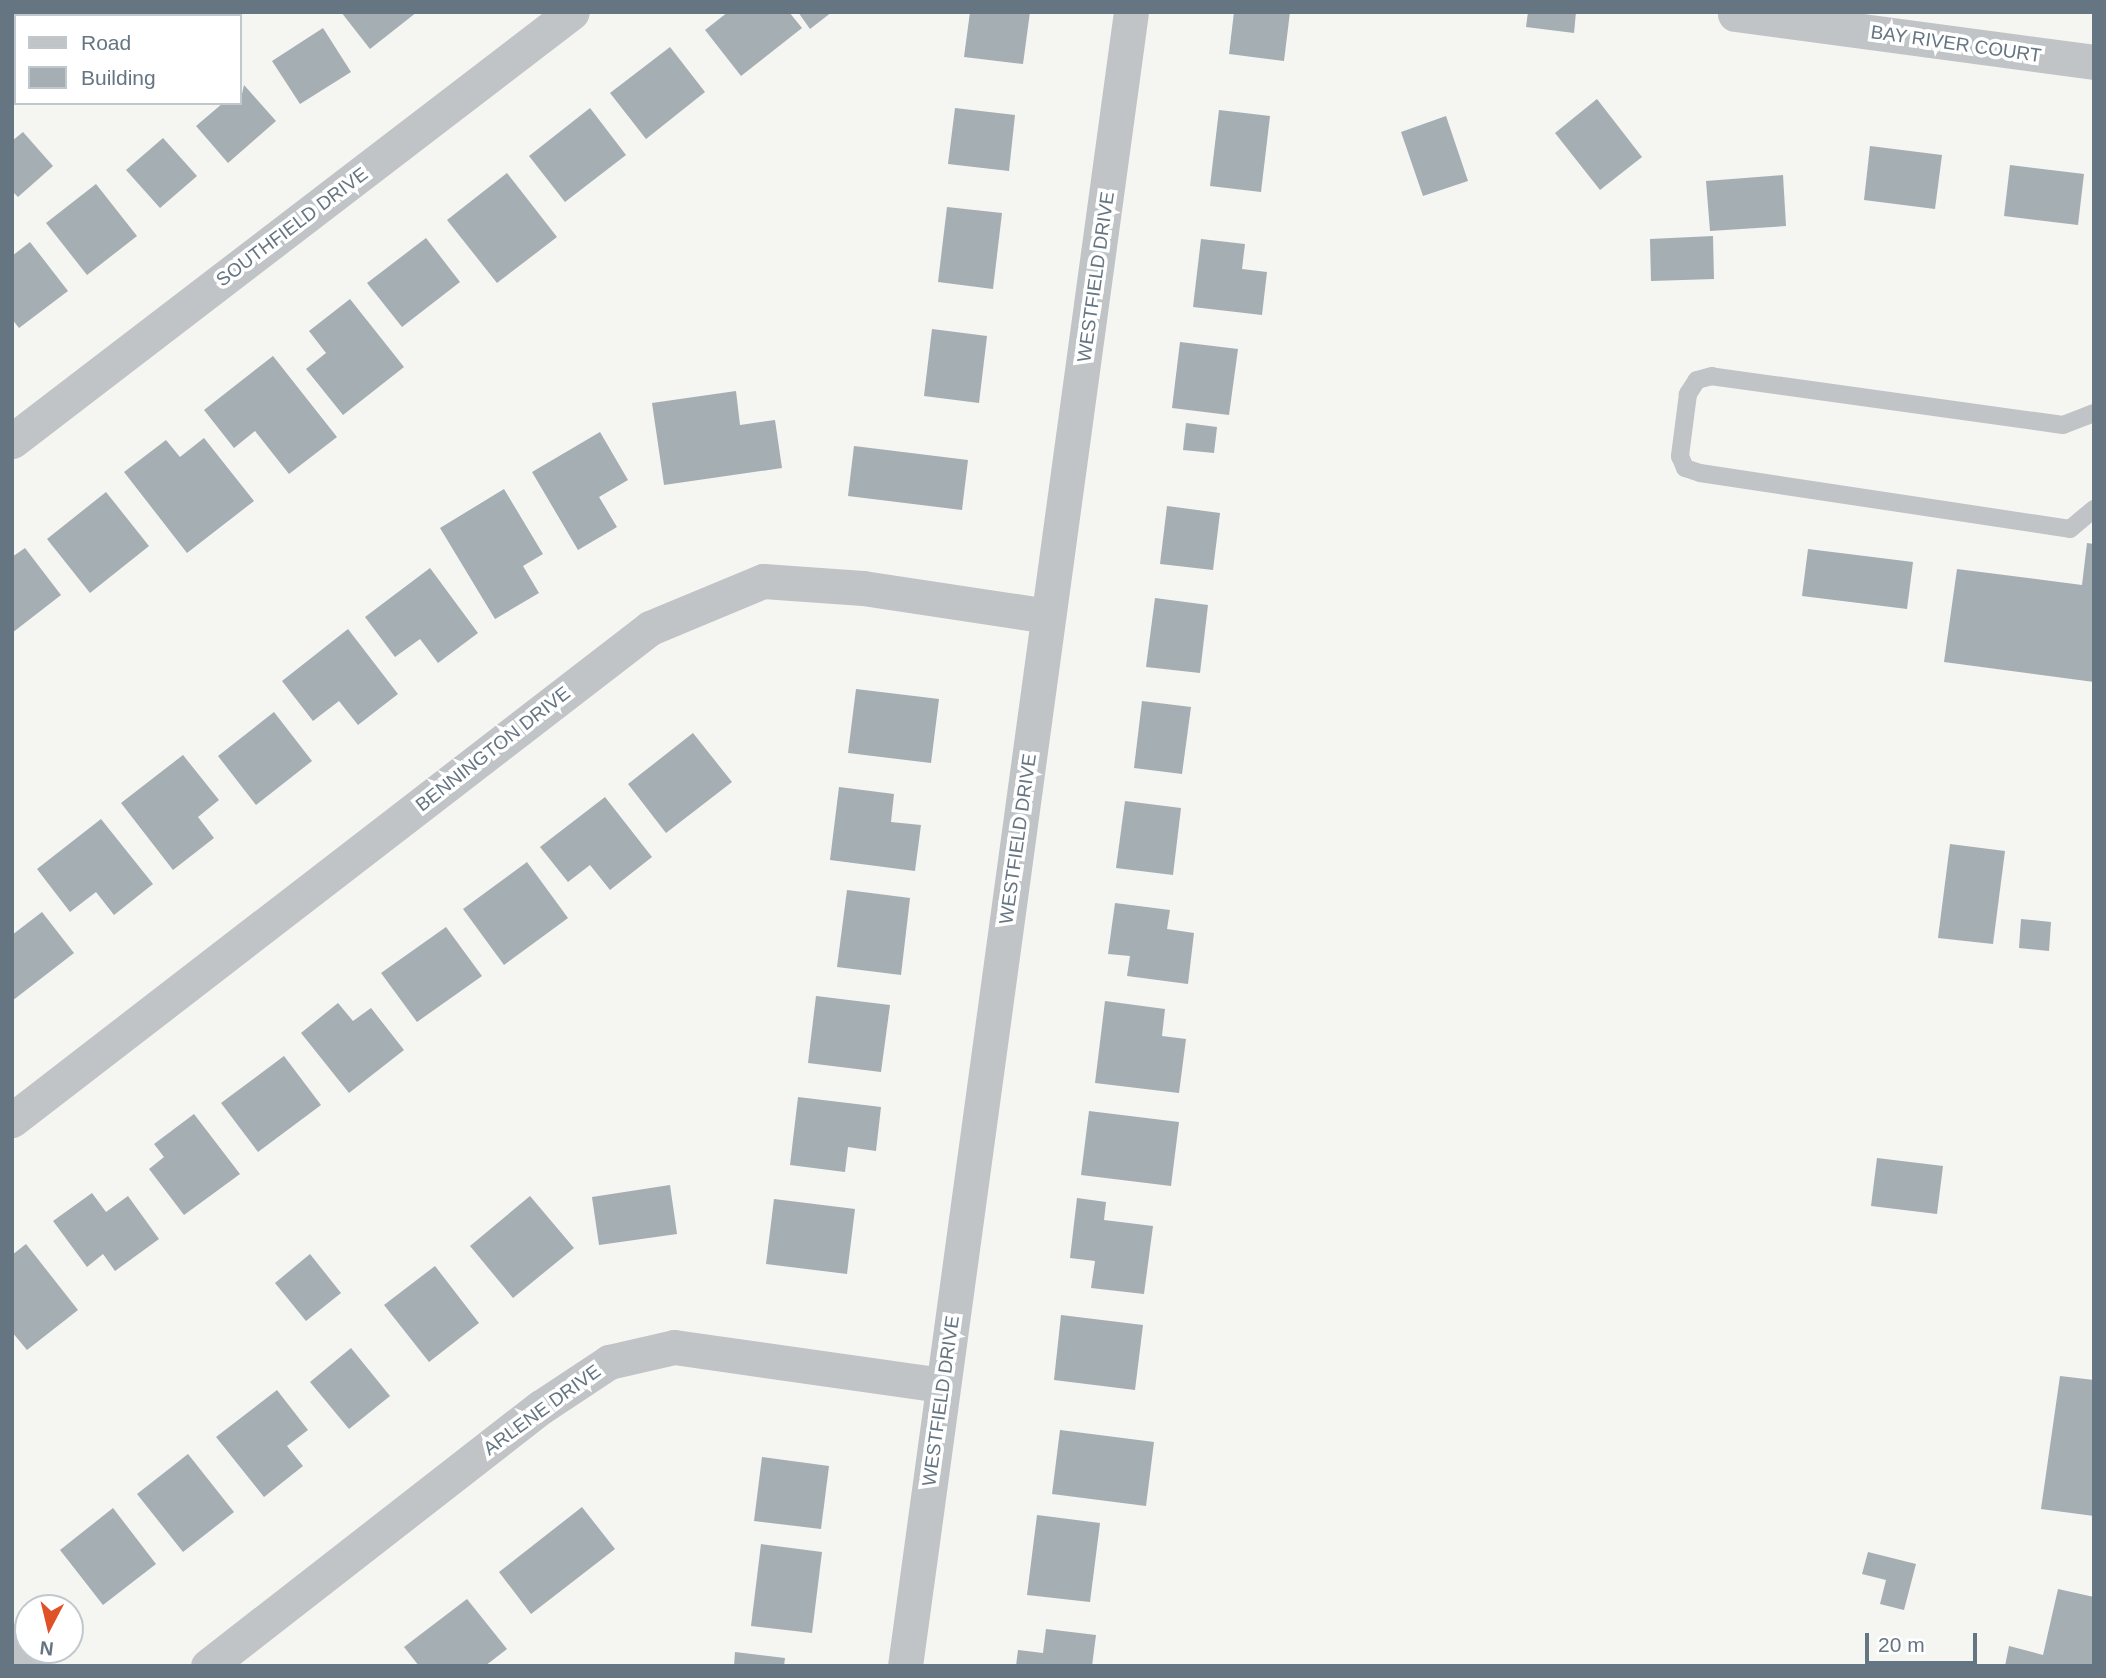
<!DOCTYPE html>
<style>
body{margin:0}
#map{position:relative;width:2106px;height:1678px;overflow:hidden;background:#f5f5f2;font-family:Helvetica,sans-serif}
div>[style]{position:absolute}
.building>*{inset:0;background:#a5aeb3}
.service>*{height:18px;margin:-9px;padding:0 9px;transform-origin:9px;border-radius:9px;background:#c0c4c7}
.minor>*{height:35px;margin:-17.5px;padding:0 17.5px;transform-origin:17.5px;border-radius:17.5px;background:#c0c4c7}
span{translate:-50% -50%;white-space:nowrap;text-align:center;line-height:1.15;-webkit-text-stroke:7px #fff;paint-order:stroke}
.street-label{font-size:19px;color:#657582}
.frame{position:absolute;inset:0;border:14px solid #657582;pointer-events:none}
.legend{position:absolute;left:14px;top:14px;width:228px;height:91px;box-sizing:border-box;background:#fff;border:2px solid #c1c8cd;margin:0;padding:9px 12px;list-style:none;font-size:21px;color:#657582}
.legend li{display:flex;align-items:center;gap:14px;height:35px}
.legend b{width:35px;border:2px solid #c1c8cd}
.north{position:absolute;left:14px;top:1594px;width:70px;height:70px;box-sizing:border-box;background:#fff;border:2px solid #c1c8cd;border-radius:50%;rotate:187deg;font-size:19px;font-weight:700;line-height:28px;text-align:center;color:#657582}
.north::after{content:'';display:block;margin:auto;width:24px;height:32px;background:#df5127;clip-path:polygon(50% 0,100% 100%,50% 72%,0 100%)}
.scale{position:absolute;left:1865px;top:1633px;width:112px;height:32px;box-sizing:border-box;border:4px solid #657582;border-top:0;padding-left:9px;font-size:21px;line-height:24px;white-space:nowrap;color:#657582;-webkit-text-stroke:5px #fff;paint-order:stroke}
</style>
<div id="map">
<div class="building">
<i style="clip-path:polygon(341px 12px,417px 12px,370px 49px)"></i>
<i style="clip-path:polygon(728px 12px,789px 12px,802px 28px,741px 76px,705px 30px)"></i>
<i style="clip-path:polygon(798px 12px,832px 12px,810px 29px)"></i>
<i style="clip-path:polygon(970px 12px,1030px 12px,1023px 64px,964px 57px)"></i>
<i style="clip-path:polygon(1234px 12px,1290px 12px,1284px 61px,1229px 54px)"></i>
<i style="clip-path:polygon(1528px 12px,1576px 12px,1574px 33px,1526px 27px)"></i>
<i style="clip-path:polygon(323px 28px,351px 72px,300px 104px,272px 61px)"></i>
<i style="clip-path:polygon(670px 47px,705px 92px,646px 139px,610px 93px)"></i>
<i style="clip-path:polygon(244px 85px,276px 121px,228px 163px,196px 126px,223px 103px,240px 103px)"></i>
<i style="clip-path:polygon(1597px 99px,1642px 157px,1600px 190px,1555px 133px)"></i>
<i style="clip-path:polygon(590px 108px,626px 155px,565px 202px,529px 156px)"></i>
<i style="clip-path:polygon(955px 108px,1015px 115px,1009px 171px,948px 164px)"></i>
<i style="clip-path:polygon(1219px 110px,1270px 116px,1261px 192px,1210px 186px)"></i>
<i style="clip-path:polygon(1446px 116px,1468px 181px,1423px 196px,1401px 132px)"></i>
<i style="clip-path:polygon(23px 132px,53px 166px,18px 197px,12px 191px,12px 141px)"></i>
<i style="clip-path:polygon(163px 138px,197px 176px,160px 208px,126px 170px)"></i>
<i style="clip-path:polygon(1870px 146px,1942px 155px,1935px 209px,1864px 200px)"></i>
<i style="clip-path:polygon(2010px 165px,2084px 174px,2078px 225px,2004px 216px)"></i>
<i style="clip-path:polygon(507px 173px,557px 237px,497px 283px,447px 220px)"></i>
<i style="clip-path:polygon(1783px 175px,1786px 226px,1710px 231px,1706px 181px)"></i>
<i style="clip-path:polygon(96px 184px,137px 236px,87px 275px,46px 223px)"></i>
<i style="clip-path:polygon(947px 207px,1002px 213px,993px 289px,938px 282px)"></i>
<i style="clip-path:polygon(1713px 236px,1714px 279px,1651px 281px,1650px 239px)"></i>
<i style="clip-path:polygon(426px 238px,460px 282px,402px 327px,367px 283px)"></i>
<i style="clip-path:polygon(1201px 239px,1245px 244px,1242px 269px,1267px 272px,1262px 315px,1193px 307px)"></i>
<i style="clip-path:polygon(30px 242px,68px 291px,19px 328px,12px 319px,12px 256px)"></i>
<i style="clip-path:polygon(350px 299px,404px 367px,343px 415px,306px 369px,326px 353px,309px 331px)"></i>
<i style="clip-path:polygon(932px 329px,987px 336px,979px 403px,924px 396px)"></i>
<i style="clip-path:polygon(1180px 342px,1238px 349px,1229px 415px,1172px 408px)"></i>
<i style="clip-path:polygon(273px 356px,337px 437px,289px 474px,255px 431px,234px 448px,204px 410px)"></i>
<i style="clip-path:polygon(736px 391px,740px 425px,775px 420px,782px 468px,664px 485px,652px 403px)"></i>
<i style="clip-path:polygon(1186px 423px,1217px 427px,1214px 453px,1183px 450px)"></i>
<i style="clip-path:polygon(600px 432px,628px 480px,599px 497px,617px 527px,578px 550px,532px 472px)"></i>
<i style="clip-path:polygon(204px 438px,254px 501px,187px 553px,124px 472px,166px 440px,180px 457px)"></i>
<i style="clip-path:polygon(854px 446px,968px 460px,962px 510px,848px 496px)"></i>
<i style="clip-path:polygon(504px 489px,543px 554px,523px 566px,539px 593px,495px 619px,440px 528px)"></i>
<i style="clip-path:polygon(106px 492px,149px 546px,90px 593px,47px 539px)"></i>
<i style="clip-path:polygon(1167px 506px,1220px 513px,1213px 570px,1160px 564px)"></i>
<i style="clip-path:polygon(2087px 543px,2094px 544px,2094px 682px,1944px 662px,1957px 569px,2082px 585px)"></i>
<i style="clip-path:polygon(25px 548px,61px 595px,12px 633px,12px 557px)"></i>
<i style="clip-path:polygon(1808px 549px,1913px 562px,1907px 609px,1802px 596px)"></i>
<i style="clip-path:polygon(430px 568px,478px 633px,438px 663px,420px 639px,395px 657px,365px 617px)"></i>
<i style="clip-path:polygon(1155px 598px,1208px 605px,1200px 673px,1146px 667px)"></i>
<i style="clip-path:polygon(348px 629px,398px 694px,358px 725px,339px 701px,313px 721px,282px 681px)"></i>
<i style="clip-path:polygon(856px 689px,939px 699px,931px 763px,848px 753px)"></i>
<i style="clip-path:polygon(1142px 701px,1191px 707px,1182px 774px,1134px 768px)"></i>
<i style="clip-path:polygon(274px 712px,312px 761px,256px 805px,218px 756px)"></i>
<i style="clip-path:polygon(693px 733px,732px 782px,666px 833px,628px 784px)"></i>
<i style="clip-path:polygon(183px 755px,219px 800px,198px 817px,214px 838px,173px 870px,121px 803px)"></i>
<i style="clip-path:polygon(839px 787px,894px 794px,891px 822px,921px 825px,915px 871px,830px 860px)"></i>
<i style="clip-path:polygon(605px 797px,652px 857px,610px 890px,590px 865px,568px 882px,540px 847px)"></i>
<i style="clip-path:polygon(1125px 801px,1181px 808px,1173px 875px,1116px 868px)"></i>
<i style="clip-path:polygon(101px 819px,153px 884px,114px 915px,96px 892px,70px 912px,37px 869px)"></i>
<i style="clip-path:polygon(1950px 844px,2005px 851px,1993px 944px,1938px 938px)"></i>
<i style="clip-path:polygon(527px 862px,568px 918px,504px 965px,463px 909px)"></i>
<i style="clip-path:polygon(847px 890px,910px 898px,901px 975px,837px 967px)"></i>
<i style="clip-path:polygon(1115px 903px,1170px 910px,1167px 929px,1194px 933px,1188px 984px,1127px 976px,1130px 956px,1108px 954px)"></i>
<i style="clip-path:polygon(42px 912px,74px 953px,12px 1001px,12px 935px)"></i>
<i style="clip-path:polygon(2021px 919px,2051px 922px,2049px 951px,2019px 948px)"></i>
<i style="clip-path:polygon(446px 927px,482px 976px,417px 1022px,381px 973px)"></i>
<i style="clip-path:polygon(816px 996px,890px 1005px,881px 1072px,808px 1063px)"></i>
<i style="clip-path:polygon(1105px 1001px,1165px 1009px,1162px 1036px,1186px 1039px,1179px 1093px,1095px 1083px)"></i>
<i style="clip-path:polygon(338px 1003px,353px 1021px,371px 1008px,404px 1050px,349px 1093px,301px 1033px)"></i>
<i style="clip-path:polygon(284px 1056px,321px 1105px,258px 1152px,221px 1103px)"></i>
<i style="clip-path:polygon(798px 1097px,881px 1107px,876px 1151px,848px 1147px,845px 1172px,790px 1165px)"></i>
<i style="clip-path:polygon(1089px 1111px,1179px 1122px,1171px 1186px,1081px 1175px)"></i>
<i style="clip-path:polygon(194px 1114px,240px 1174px,184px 1215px,149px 1169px,164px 1157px,154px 1144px)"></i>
<i style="clip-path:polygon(1877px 1158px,1943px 1166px,1937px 1214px,1871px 1206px)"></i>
<i style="clip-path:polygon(670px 1185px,677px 1234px,599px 1245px,592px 1197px)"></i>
<i style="clip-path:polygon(92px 1193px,106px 1212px,128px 1196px,159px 1239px,115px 1271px,103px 1254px,87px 1267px,53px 1221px)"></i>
<i style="clip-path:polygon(530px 1196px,574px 1248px,513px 1298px,470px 1246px)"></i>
<i style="clip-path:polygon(1077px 1198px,1106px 1202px,1104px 1220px,1153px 1226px,1144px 1294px,1091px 1288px,1095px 1261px,1070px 1258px)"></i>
<i style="clip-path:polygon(774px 1199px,855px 1209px,847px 1274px,766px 1264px)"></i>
<i style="clip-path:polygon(26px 1244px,78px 1310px,27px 1350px,12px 1332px,12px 1255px)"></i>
<i style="clip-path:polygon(310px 1254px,341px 1293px,306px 1321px,275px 1283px)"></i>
<i style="clip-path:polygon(435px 1266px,479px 1323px,429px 1362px,384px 1305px)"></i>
<i style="clip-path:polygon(1061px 1315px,1143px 1325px,1135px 1390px,1054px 1380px)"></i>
<i style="clip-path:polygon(351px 1348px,390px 1396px,349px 1429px,310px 1382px)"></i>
<i style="clip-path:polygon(2060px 1376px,2094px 1380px,2094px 1516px,2041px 1509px)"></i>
<i style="clip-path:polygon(277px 1390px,308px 1430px,287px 1446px,303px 1466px,264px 1497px,216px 1437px)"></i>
<i style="clip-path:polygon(1060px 1430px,1154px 1442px,1146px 1506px,1052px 1494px)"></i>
<i style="clip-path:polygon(188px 1454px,234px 1512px,183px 1552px,137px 1494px)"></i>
<i style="clip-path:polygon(762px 1457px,829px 1466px,821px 1529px,754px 1521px)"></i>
<i style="clip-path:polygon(582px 1507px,615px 1549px,531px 1614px,499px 1572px)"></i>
<i style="clip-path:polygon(113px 1508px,156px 1564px,103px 1605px,60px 1550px)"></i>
<i style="clip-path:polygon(1037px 1515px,1100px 1523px,1090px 1602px,1027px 1595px)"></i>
<i style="clip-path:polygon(761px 1544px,822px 1552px,812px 1633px,751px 1626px)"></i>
<i style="clip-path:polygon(1868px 1552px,1916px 1564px,1904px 1610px,1880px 1604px,1886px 1580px,1862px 1574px)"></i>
<i style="clip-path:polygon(2058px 1589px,2094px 1597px,2094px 1666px,2005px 1666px,2009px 1646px,2043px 1655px)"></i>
<i style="clip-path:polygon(467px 1599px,507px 1649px,485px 1666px,419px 1666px,404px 1647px)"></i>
<i style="clip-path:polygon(1046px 1629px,1096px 1635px,1092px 1666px,1016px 1666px,1018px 1650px,1043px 1653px)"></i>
<i style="clip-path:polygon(735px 1652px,785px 1658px,784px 1666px,734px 1666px)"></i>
</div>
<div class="service">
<i style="left:2094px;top:413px;width:33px;rotate:159deg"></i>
<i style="left:2063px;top:425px;width:354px;rotate:-172.1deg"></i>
<i style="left:1712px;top:376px;width:16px;rotate:165deg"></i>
<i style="left:1697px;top:380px;width:17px;rotate:123deg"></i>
<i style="left:1688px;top:394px;width:63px;rotate:97.4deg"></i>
<i style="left:1680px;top:456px;width:13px;rotate:67deg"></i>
<i style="left:1685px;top:468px;width:16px;rotate:18deg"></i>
<i style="left:1700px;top:473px;width:374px;rotate:8.6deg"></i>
<i style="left:2070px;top:529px;width:31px;rotate:-40deg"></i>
</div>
<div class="minor">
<i style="left:1735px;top:14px;width:362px;rotate:7.6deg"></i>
<i style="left:12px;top:441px;width:705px;rotate:-37.45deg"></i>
<i style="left:12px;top:1120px;width:806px;rotate:-37.64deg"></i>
<i style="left:650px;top:628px;width:122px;rotate:-22.6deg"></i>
<i style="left:763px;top:581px;width:100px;rotate:4deg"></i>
<i style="left:863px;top:588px;width:187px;rotate:8.6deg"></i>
<i style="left:12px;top:1641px;width:32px;rotate:51deg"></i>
<i style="left:208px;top:1666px;width:422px;rotate:-37.9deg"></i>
<i style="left:541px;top:1407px;width:82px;rotate:-33.5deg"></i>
<i style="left:609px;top:1362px;width:67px;rotate:-13deg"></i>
<i style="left:674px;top:1347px;width:271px;rotate:8.1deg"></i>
<i style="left:905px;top:1666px;width:1669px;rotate:-82.22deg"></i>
</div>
<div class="street-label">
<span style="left:1956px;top:44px;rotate:8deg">BAY RIVER COURT</span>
<span style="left:292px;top:227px;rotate:-37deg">SOUTHFIELD DRIVE</span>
<span style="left:1096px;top:277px;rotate:-82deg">WESTFIELD DRIVE</span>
<span style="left:493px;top:749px;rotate:-38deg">BENNINGTON DRIVE</span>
<span style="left:1018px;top:839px;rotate:-82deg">WESTFIELD DRIVE</span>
<span style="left:941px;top:1401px;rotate:-82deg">WESTFIELD DRIVE</span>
<span style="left:542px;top:1410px;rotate:-36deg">ARLENE DRIVE</span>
</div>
<div class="frame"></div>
<ul class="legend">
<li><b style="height:9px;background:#c0c4c7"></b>Road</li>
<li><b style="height:19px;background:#a5aeb3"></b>Building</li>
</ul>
<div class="north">N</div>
<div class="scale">20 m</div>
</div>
